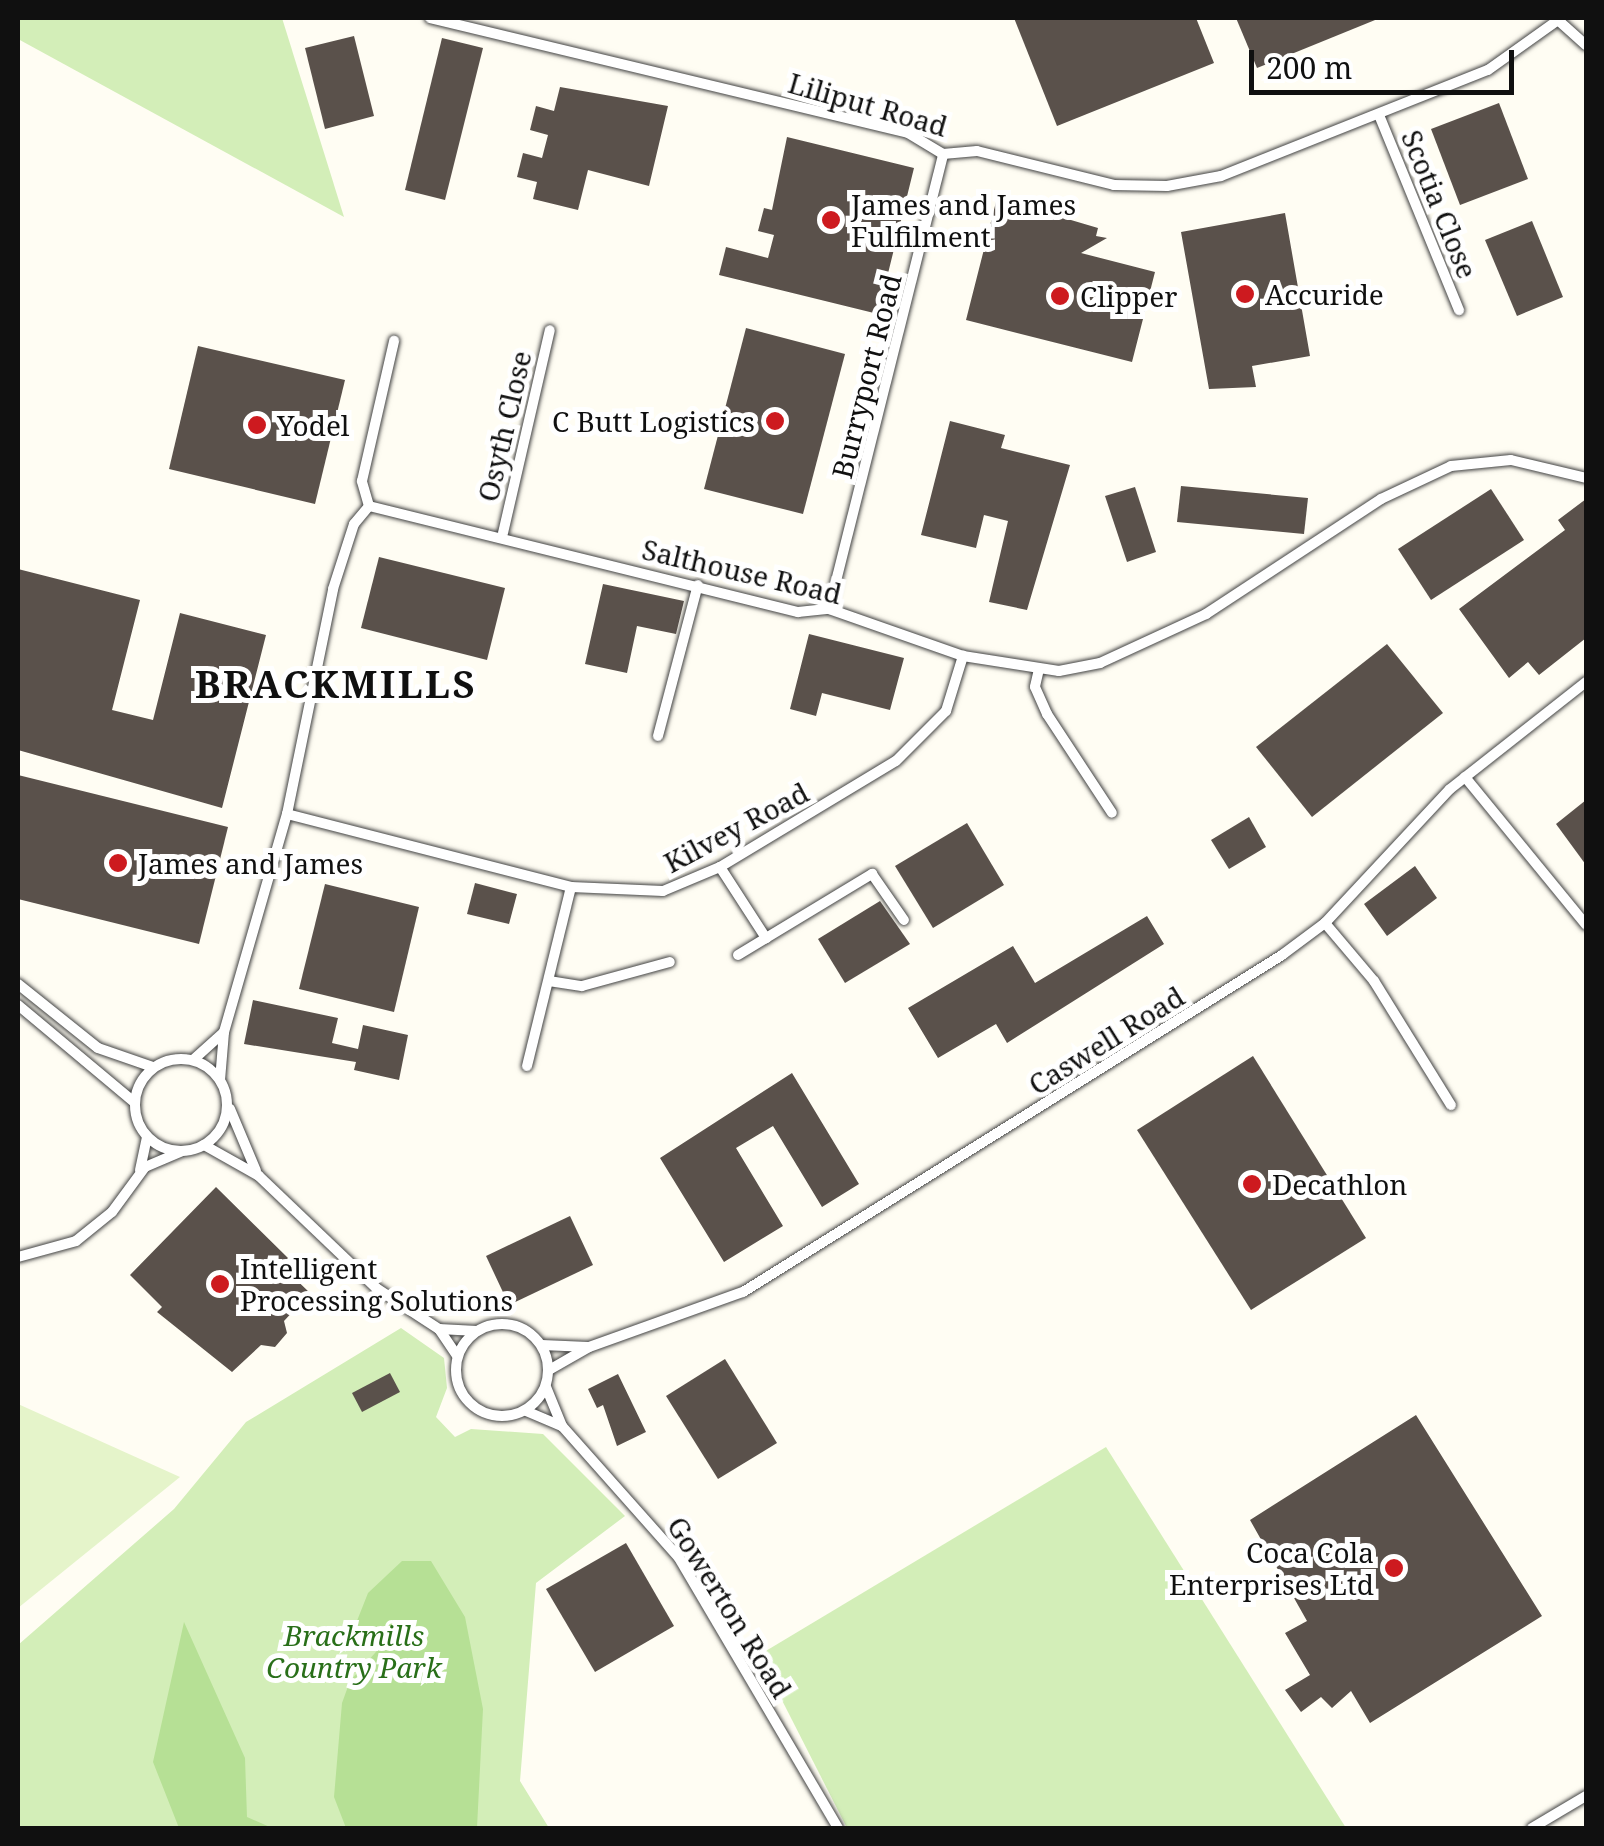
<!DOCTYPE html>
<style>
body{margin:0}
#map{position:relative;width:1604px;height:1846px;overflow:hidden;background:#fffdf3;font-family:"Noto Serif",serif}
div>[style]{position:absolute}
.green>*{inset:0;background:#d3eeb8}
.forest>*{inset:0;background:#b6e095}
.pitch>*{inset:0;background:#e5f4ca}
.stream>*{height:2.5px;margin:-1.25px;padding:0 1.25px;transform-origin:1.25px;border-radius:1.25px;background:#b2dffb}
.building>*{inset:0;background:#5a514b}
.roads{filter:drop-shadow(0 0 2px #434343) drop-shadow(0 0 2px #434343)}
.minor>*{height:10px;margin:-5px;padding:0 5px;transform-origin:5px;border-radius:5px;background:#fff}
.minor>.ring{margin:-5px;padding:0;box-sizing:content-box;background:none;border:10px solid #fff;border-radius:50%}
.dots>*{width:28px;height:28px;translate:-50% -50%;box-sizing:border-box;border:5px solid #fff;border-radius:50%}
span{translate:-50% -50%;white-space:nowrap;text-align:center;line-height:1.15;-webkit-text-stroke:10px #fff;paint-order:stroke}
.street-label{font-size:28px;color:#101010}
.poi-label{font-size:28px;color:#101010}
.left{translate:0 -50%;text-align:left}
.right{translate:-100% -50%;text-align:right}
.park-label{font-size:28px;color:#296f19;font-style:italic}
.district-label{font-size:38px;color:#101010;font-weight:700;letter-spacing:2.5px}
.frame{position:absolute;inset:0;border:20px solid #101010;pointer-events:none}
.scale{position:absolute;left:1249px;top:50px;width:265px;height:45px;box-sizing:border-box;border:5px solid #101010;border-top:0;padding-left:12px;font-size:30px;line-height:35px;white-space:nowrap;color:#101010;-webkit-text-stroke:8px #fff;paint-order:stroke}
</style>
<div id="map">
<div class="green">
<i style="clip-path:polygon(18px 18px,282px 18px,344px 217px,18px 39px)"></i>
<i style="clip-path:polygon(401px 1328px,444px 1358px,447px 1388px,436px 1417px,455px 1437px,471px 1429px,543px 1434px,625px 1516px,536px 1583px,520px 1781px,549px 1828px,18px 1828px,18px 1645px,174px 1509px,246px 1422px)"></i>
<i style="clip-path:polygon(1106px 1447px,1346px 1828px,847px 1828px,759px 1655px)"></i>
</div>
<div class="forest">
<i style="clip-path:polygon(402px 1561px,431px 1561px,465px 1617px,483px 1709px,477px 1828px,346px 1828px,334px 1797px,342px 1703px,350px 1681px,383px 1644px,378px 1636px,368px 1644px,349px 1641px,368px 1593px)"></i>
<i style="clip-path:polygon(184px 1622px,245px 1758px,247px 1817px,272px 1828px,179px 1828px,153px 1762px)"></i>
</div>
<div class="pitch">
<i style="clip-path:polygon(18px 1404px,180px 1477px,18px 1608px)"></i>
</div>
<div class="stream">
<i style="left:112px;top:18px;width:29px"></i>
</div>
<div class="building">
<i style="clip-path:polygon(1014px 18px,1196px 18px,1214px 63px,1057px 126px)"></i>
<i style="clip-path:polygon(1236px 18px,1380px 18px,1257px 68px)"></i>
<i style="clip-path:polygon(354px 36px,374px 116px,325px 129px,305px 48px)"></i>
<i style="clip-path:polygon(442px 38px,483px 48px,445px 200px,405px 190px)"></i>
<i style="clip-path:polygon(560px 87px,668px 106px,649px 186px,588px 170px,578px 210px,533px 199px,537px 182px,517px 177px,523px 153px,542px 158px,548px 135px,530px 130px,536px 106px,554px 111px)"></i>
<i style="clip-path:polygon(1499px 103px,1528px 179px,1460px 205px,1431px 129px)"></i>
<i style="clip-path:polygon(787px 137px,914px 168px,878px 314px,719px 275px,726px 247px,768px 258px,774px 235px,758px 231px,764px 208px,772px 210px)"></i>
<i style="clip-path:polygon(997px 198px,1098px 228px,1096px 236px,1107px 238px,1081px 253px,1155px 272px,1132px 362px,966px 320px)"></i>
<i style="clip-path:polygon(1285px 213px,1310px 356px,1252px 366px,1256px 387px,1209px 389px,1181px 232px)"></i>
<i style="clip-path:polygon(1532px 221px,1563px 297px,1517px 316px,1485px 240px)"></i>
<i style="clip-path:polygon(746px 328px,845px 354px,803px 514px,704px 489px)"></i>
<i style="clip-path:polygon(198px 346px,345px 380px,315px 504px,169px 469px)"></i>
<i style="clip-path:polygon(950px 421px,1005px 435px,1001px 448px,1070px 465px,1027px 610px,989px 602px,1008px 521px,984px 515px,976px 548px,921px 535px)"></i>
<i style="clip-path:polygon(1181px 486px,1308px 498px,1304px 534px,1177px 522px)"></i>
<i style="clip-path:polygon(1135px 487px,1156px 552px,1127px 562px,1105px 496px)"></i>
<i style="clip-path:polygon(1491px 489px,1524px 540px,1431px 600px,1398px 549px)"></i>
<i style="clip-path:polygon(1586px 499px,1586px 638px,1539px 675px,1528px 662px,1509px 678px,1459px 609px,1565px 530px,1558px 520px)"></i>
<i style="clip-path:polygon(379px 557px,505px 588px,487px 660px,361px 628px)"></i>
<i style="clip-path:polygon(18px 569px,140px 600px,112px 710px,153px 720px,180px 613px,266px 635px,222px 808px,18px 750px)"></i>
<i style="clip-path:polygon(603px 584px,684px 601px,676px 634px,637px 626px,627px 673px,585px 664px)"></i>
<i style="clip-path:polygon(809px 634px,904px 658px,890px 710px,822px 693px,816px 716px,790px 709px)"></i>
<i style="clip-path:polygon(1387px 644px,1443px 713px,1312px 817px,1256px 747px)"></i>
<i style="clip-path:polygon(18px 775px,228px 827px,199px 944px,18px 899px)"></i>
<i style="clip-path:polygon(1586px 800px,1586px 865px,1556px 824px)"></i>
<i style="clip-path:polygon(1249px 817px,1266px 847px,1229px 869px,1211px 840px)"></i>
<i style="clip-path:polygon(967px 823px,1004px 885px,933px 928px,895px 866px)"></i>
<i style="clip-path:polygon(1415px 866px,1437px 898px,1387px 936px,1364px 904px)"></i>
<i style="clip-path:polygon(475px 883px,517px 894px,509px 924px,467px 914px)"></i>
<i style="clip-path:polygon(325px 884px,419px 907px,394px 1012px,299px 989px)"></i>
<i style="clip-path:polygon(880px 901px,910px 944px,845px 983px,818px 939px)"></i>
<i style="clip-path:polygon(1147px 916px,1164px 944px,1007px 1043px,996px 1024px,938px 1058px,908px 1008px,1013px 946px,1035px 983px)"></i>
<i style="clip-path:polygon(253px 1000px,338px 1018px,332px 1043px,358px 1049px,363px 1025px,408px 1035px,399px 1080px,354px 1070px,356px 1062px,244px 1044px)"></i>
<i style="clip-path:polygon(1253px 1056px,1366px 1238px,1251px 1310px,1137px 1130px)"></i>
<i style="clip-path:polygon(792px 1073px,859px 1184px,822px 1207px,773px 1126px,736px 1148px,783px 1226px,724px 1262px,660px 1158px)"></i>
<i style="clip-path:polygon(216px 1187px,288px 1258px,281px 1265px,310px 1293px,284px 1321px,287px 1333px,275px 1347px,261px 1345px,232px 1372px,157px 1312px,162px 1307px,130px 1275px)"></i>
<i style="clip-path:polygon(570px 1216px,593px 1265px,509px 1305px,486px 1256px)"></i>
<i style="clip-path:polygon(725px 1359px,777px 1443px,718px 1479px,666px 1396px)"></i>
<i style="clip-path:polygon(390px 1373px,400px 1392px,362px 1412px,352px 1393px)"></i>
<i style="clip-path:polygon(618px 1374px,646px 1432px,617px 1446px,603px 1405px,597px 1408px,588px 1389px)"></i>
<i style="clip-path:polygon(1416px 1415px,1542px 1616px,1370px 1723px,1351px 1691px,1332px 1708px,1321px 1697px,1301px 1712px,1285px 1690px,1310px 1675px,1285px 1633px,1307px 1621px,1250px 1520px)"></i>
<i style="clip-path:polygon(626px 1543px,674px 1626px,595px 1672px,546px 1589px)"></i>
</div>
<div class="roads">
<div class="minor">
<i style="left:430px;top:18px;width:492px;rotate:13.5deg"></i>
<i style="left:908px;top:133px;width:41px;rotate:31deg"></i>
<i style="left:943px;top:154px;width:34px;rotate:-5deg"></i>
<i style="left:977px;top:151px;width:141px;rotate:13.9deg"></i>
<i style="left:1114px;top:185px;width:53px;rotate:1.1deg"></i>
<i style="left:1167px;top:186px;width:55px;rotate:-10.5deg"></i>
<i style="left:1221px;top:176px;width:287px;rotate:-21.7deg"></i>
<i style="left:1488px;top:70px;width:90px;rotate:-35.5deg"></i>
<i style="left:1559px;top:21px;width:36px;rotate:42deg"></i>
<i style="left:1379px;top:115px;width:211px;rotate:67.7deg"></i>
<i style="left:369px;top:506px;width:442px;rotate:13.9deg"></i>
<i style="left:798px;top:612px;width:31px;rotate:-6deg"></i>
<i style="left:829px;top:609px;width:142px;rotate:19.3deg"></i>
<i style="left:963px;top:656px;width:97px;rotate:8.9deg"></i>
<i style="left:1059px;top:671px;width:42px;rotate:-11deg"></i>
<i style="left:1100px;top:663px;width:117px;rotate:-24.8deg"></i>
<i style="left:1206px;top:614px;width:209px;rotate:-33.3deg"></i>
<i style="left:1381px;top:499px;width:77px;rotate:-25.2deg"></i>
<i style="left:1451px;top:466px;width:60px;rotate:-5.7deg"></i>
<i style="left:1511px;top:460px;width:77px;rotate:13.5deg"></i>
<i style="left:503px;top:533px;width:208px;rotate:-77deg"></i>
<i style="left:829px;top:609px;width:469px;rotate:-75.9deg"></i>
<i style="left:1039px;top:669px;width:18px;rotate:103deg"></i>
<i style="left:1035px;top:687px;width:30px;rotate:66deg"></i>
<i style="left:1047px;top:714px;width:118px;rotate:56.7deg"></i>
<i style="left:658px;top:736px;width:156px;rotate:-75.2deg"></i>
<i style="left:1465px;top:777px;width:191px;rotate:50.7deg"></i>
<i style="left:287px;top:814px;width:293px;rotate:14.4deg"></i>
<i style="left:571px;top:887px;width:92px;rotate:2.5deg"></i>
<i style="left:663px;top:891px;width:62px;rotate:-22.8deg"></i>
<i style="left:720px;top:867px;width:205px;rotate:-31.1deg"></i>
<i style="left:896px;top:761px;width:71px;rotate:-45deg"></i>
<i style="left:946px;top:711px;width:58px;rotate:-72.8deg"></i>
<i style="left:720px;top:867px;width:85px;rotate:57.1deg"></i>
<i style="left:1325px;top:923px;width:76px;rotate:49.8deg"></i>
<i style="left:1374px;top:981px;width:146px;rotate:58.2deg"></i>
<i style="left:738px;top:955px;width:157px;rotate:-31.2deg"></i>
<i style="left:872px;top:874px;width:56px;rotate:55.2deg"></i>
<i style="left:549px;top:981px;width:33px;rotate:9deg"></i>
<i style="left:582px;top:986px;width:91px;rotate:-15.3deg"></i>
<i style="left:18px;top:984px;width:102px;rotate:38.7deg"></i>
<i style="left:98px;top:1048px;width:58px;rotate:19.1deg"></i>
<i style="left:18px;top:1005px;width:151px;rotate:39.9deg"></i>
<i class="ring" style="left:135px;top:1059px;width:82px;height:82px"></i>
<i style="left:193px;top:1060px;width:42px;rotate:-42.1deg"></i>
<i style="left:527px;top:1066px;width:184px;rotate:-76.2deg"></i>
<i style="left:220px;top:1080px;width:48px;rotate:-85.2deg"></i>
<i style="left:224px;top:1032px;width:227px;rotate:-73.9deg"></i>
<i style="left:287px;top:814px;width:230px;rotate:-78.4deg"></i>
<i style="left:333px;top:589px;width:68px;rotate:-72.1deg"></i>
<i style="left:354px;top:524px;width:23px;rotate:-50deg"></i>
<i style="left:369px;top:506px;width:26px;rotate:-106deg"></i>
<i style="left:362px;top:481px;width:144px;rotate:-77.1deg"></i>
<i style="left:230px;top:1109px;width:67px;rotate:67.2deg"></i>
<i style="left:204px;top:1145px;width:63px;rotate:29.4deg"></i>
<i style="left:259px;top:1176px;width:162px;rotate:43.7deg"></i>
<i style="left:376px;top:1288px;width:75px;rotate:33.1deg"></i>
<i style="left:439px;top:1329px;width:32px;rotate:56deg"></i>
<i style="left:140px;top:1170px;width:34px;rotate:-78deg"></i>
<i style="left:18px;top:1257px;width:60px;rotate:-15.4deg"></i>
<i style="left:76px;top:1241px;width:46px;rotate:-38.9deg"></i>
<i style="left:112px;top:1212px;width:56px;rotate:-53.7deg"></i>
<i style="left:145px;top:1167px;width:39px;rotate:-23deg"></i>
<i class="ring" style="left:456px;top:1324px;width:82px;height:82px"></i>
<i style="left:439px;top:1329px;width:38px;rotate:3deg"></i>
<i style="left:542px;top:1345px;width:46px;rotate:2.5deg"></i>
<i style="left:549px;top:1370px;width:46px;rotate:-29.9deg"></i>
<i style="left:589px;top:1347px;width:164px;rotate:-19.7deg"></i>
<i style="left:743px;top:1292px;width:636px;rotate:-32.01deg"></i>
<i style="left:1282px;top:955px;width:54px;rotate:-36.7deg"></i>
<i style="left:1325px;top:923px;width:183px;rotate:-47deg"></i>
<i style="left:1450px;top:789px;width:173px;rotate:-38.2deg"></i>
<i style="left:546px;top:1387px;width:42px;rotate:67.7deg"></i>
<i style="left:562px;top:1426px;width:176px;rotate:48.4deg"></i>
<i style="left:679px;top:1558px;width:313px;rotate:59.5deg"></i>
<i style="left:526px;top:1411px;width:39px;rotate:23deg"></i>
<i style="left:1532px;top:1828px;width:63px;rotate:-30.7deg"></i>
</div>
</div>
<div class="dots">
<i style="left:831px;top:220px;background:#cd1a1f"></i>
<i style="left:1245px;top:294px;background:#cd1a1f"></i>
<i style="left:1060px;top:296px;background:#cd1a1f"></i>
<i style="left:775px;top:421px;background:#cd1a1f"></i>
<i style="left:257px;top:425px;background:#cd1a1f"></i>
<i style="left:118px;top:863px;background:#cd1a1f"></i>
<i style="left:1252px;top:1184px;background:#cd1a1f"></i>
<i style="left:220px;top:1284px;background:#cd1a1f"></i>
<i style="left:1394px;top:1568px;background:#cd1a1f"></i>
</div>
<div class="street-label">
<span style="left:868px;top:104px;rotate:16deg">Liliput Road</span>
<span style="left:1440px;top:204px;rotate:68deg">Scotia Close</span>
<span style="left:866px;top:376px;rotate:-76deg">Burryport Road</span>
<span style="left:504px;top:426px;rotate:-77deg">Osyth Close</span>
<span style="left:742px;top:571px;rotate:13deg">Salthouse Road</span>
<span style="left:736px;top:827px;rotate:-28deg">Kilvey Road</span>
<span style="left:1106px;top:1040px;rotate:-32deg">Caswell Road</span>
<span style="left:730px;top:1607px;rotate:58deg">Gowerton Road</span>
</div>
<div class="poi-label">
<span class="left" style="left:851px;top:220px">James and James<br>Fulfilment</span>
<span class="left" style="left:1265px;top:294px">Accuride</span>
<span class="left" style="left:1080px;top:296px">Clipper</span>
<span class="right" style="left:755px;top:421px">C Butt Logistics</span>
<span class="left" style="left:277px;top:425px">Yodel</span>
<span class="left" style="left:138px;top:863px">James and James</span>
<span class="left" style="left:1272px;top:1184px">Decathlon</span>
<span class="left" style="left:240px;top:1284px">Intelligent<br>Processing Solutions</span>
<span class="right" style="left:1374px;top:1568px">Coca Cola<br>Enterprises Ltd</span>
</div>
<div class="park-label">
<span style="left:354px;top:1651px">Brackmills<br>Country Park</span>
</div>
<div class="district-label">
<span style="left:336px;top:684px">BRACKMILLS</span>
</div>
<div class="frame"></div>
<div class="scale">200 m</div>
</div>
